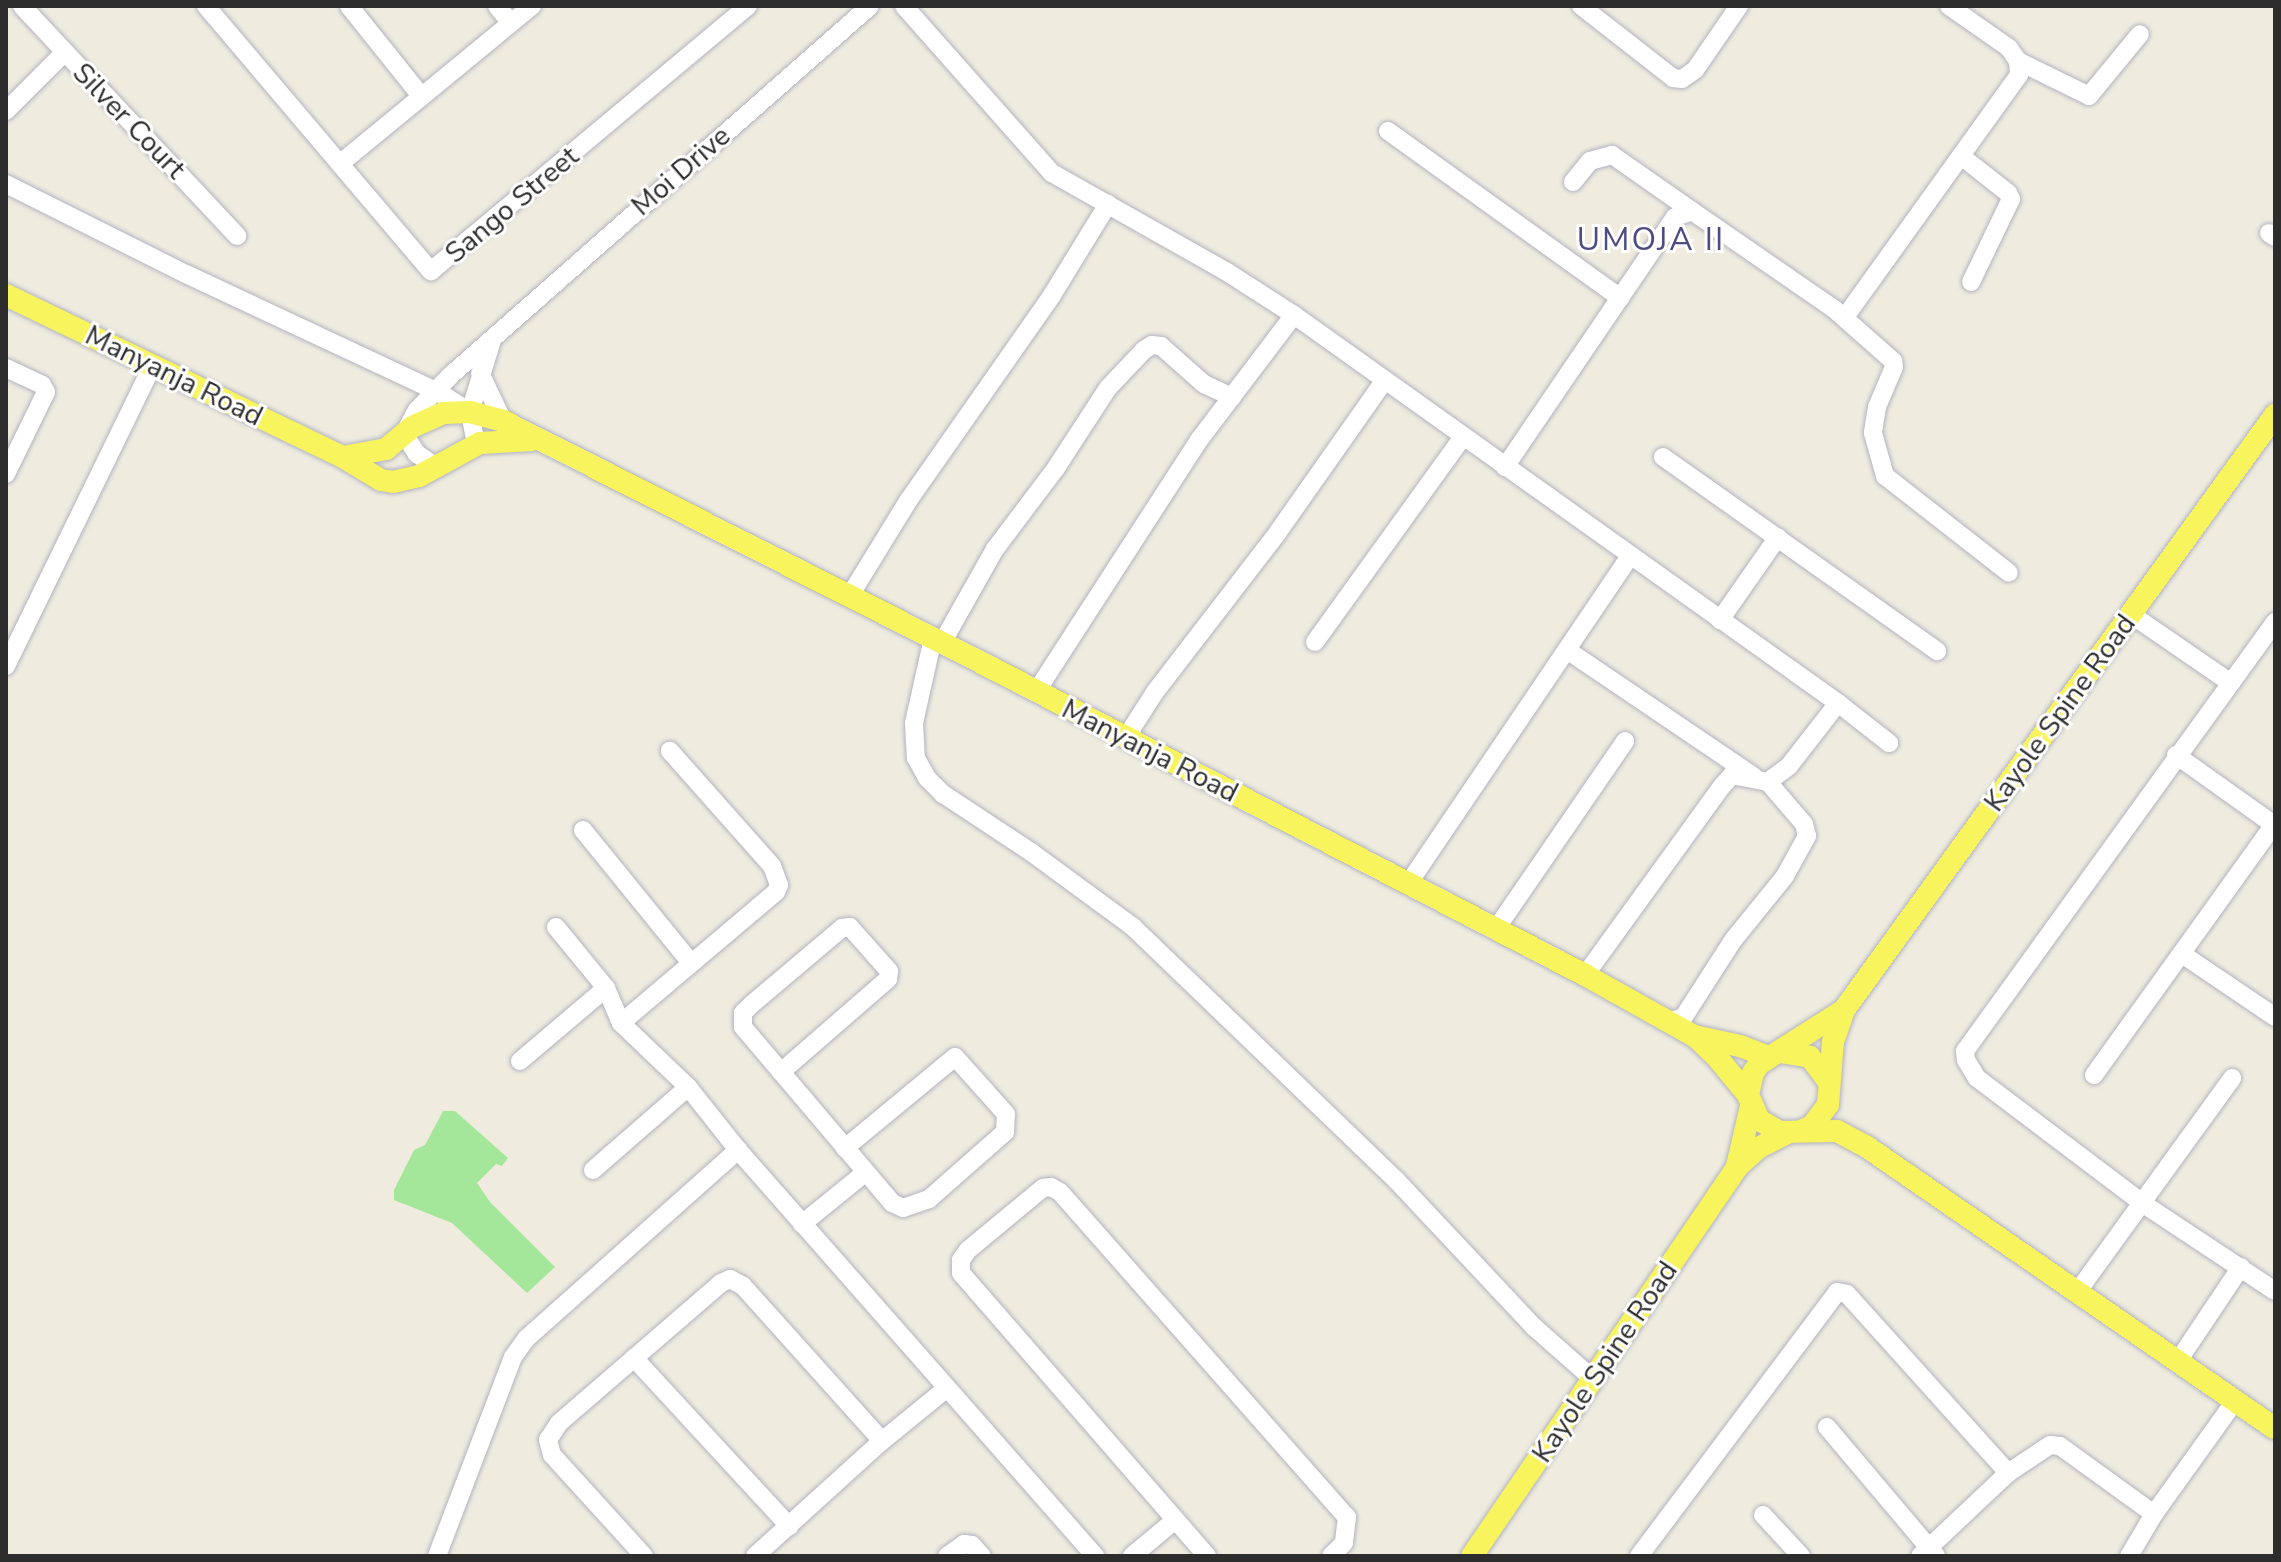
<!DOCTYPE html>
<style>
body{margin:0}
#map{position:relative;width:2281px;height:1562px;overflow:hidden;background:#efecdf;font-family:"Nunito Sans",sans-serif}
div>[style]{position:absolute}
.green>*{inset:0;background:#a4e79a}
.roads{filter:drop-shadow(0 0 2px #b3b3c1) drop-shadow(0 0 2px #b3b3c1)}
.minor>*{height:18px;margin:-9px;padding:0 9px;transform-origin:9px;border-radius:9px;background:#fff}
.major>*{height:22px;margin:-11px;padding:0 11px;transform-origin:11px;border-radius:11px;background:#f7f45d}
span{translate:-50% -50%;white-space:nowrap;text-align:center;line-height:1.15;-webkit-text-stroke:6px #fff;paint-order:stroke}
.street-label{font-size:28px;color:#2d2d2d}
.quarter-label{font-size:32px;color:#4d4b81;letter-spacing:2px}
.frame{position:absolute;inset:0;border:8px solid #2d2d2d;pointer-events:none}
</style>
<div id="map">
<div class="green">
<i style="clip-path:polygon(443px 1111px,455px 1111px,508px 1158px,502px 1166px,496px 1164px,477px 1183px,490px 1202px,555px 1267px,527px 1293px,452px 1223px,394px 1200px,394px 1190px,414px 1150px,425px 1145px)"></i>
</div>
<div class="roads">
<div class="minor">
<i style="left:22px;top:6px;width:315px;rotate:46.9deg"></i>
<i style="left:206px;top:6px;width:348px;rotate:49.7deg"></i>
<i style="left:431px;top:271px;width:413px;rotate:-39.9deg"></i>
<i style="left:349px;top:6px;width:115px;rotate:51.3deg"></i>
<i style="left:497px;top:6px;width:21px;rotate:51deg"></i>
<i style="left:904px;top:6px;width:223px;rotate:48.5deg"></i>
<i style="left:1052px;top:173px;width:201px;rotate:29.5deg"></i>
<i style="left:1227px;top:272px;width:80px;rotate:32.7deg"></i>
<i style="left:1294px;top:315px;width:668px;rotate:35.5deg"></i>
<i style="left:1838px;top:703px;width:80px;rotate:127.9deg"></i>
<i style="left:1789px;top:766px;width:20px;rotate:143deg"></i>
<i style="left:1773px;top:778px;width:6px;rotate:141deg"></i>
<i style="left:1768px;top:782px;width:37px;rotate:-169deg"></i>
<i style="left:1732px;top:775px;width:15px;rotate:132deg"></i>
<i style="left:1722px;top:786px;width:233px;rotate:125.9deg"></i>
<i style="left:1581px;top:6px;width:117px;rotate:38deg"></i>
<i style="left:1673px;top:78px;width:9px;rotate:6deg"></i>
<i style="left:1682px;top:79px;width:16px;rotate:-35deg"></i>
<i style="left:1695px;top:70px;width:78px;rotate:-55.5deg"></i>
<i style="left:2018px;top:61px;width:79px;rotate:26.2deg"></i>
<i style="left:2089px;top:96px;width:80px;rotate:-50.6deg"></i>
<i style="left:6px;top:111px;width:81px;rotate:-45deg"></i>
<i style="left:1388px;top:131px;width:286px;rotate:35.7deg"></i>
<i style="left:1961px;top:156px;width:60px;rotate:38.2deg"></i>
<i style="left:2008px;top:193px;width:7px;rotate:63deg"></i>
<i style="left:2011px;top:199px;width:92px;rotate:115.7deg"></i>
<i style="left:342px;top:162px;width:246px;rotate:-39.4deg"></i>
<i style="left:1573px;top:182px;width:27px;rotate:-51deg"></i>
<i style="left:1590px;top:161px;width:23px;rotate:-15deg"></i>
<i style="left:1612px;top:155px;width:98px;rotate:35deg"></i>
<i style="left:6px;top:184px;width:201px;rotate:26.6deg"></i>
<i style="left:186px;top:274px;width:278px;rotate:25.1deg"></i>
<i style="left:438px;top:392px;width:38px;rotate:32deg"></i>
<i style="left:2269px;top:233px;width:7px;rotate:34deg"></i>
<i style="left:1845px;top:317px;width:298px;rotate:-54.3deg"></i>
<i style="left:2019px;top:75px;width:14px;rotate:-94deg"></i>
<i style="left:2018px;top:61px;width:16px;rotate:-125deg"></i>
<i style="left:2009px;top:48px;width:73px;rotate:-145deg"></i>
<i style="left:6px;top:368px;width:40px;rotate:25deg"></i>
<i style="left:42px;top:385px;width:8px;rotate:60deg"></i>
<i style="left:46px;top:392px;width:91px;rotate:116deg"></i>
<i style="left:480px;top:373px;width:53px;rotate:64.4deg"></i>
<i style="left:476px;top:444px;width:33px;rotate:-101deg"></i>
<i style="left:470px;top:412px;width:75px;rotate:-73deg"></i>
<i style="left:1663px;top:457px;width:336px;rotate:35.3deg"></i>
<i style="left:435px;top:466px;width:22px;rotate:-146deg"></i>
<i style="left:417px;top:454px;width:24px;rotate:-123deg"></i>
<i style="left:404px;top:434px;width:27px;rotate:-62deg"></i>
<i style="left:417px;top:410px;width:49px;rotate:-45.8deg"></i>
<i style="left:451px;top:375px;width:558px;rotate:-41.37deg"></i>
<i style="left:1505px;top:467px;width:302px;rotate:-55.8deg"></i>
<i style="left:1675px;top:217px;width:18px;rotate:-19deg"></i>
<i style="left:1692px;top:211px;width:173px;rotate:34.6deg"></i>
<i style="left:1834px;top:309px;width:79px;rotate:41.4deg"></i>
<i style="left:1893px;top:361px;width:6px;rotate:81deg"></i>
<i style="left:1894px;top:367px;width:43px;rotate:113deg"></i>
<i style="left:1877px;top:407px;width:26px;rotate:99deg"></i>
<i style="left:1873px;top:433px;width:45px;rotate:74.4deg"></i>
<i style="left:1885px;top:476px;width:157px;rotate:38deg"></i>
<i style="left:849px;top:597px;width:113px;rotate:-58.4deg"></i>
<i style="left:908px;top:501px;width:251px;rotate:-55deg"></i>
<i style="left:1052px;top:295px;width:107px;rotate:-58.4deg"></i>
<i style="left:2132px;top:615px;width:120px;rotate:34.5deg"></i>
<i style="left:1720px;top:620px;width:101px;rotate:-55.1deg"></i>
<i style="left:2275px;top:622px;width:529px;rotate:125.85deg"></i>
<i style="left:1965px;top:1051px;width:9px;rotate:84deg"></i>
<i style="left:1966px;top:1060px;width:21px;rotate:59deg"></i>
<i style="left:1977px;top:1078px;width:207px;rotate:37.1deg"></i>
<i style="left:2142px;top:1203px;width:159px;rotate:33.5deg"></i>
<i style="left:933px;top:638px;width:87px;rotate:102.6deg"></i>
<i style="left:914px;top:723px;width:35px;rotate:87deg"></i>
<i style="left:916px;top:758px;width:23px;rotate:61deg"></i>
<i style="left:927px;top:778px;width:23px;rotate:45deg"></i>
<i style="left:943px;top:794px;width:105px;rotate:33.4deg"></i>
<i style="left:1031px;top:852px;width:127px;rotate:36.3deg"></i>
<i style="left:1133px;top:927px;width:365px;rotate:43.9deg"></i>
<i style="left:1396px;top:1180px;width:202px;rotate:46.8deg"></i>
<i style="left:1534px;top:1327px;width:79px;rotate:41.4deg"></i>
<i style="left:1315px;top:642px;width:253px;rotate:-54.2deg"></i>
<i style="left:942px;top:643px;width:108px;rotate:-60.6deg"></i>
<i style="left:995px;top:549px;width:101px;rotate:-53deg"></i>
<i style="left:1056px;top:468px;width:95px;rotate:-57deg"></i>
<i style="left:1108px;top:388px;width:52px;rotate:-46.5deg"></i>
<i style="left:1144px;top:350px;width:9px;rotate:-32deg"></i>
<i style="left:1152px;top:345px;width:9px;rotate:6deg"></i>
<i style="left:1161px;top:346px;width:57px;rotate:41.5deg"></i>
<i style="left:1204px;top:384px;width:31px;rotate:25deg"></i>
<i style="left:1567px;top:650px;width:225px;rotate:34.1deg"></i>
<i style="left:6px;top:666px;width:334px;rotate:-64deg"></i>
<i style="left:1036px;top:692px;width:300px;rotate:-57.1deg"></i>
<i style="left:1199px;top:440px;width:157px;rotate:-52.8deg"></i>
<i style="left:1838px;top:703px;width:65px;rotate:38.1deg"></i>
<i style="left:1132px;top:728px;width:43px;rotate:-57.4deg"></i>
<i style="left:1155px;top:692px;width:202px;rotate:-52.4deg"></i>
<i style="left:1278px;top:532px;width:184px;rotate:-54.9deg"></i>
<i style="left:2176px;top:755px;width:120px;rotate:35.5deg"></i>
<i style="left:583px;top:830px;width:171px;rotate:50.9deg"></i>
<i style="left:1408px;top:884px;width:396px;rotate:-55.9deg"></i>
<i style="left:556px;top:927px;width:79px;rotate:50.7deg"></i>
<i style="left:606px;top:988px;width:38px;rotate:67deg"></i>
<i style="left:621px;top:1023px;width:93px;rotate:43.7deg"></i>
<i style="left:688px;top:1087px;width:80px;rotate:51.6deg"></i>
<i style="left:1496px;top:929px;width:228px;rotate:-55.5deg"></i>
<i style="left:2182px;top:954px;width:112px;rotate:34.1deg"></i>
<i style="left:1669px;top:1021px;width:14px;rotate:-12deg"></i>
<i style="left:1683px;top:1018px;width:94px;rotate:-57.2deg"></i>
<i style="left:1734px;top:939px;width:81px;rotate:-51deg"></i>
<i style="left:1785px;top:876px;width:46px;rotate:-61.2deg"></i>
<i style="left:1807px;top:836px;width:12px;rotate:-104deg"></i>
<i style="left:1804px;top:824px;width:55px;rotate:-130.6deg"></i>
<i style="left:621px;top:1023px;width:203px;rotate:-40.2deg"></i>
<i style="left:776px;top:892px;width:8px;rotate:-67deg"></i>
<i style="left:779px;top:885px;width:20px;rotate:-110deg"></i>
<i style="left:772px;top:866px;width:154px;rotate:-131.6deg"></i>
<i style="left:520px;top:1061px;width:113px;rotate:-40.3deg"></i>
<i style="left:781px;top:1072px;width:142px;rotate:-41deg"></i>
<i style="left:888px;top:979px;width:8px;rotate:-83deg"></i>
<i style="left:889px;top:971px;width:59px;rotate:-131.6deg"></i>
<i style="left:850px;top:927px;width:8px;rotate:173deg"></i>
<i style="left:842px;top:928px;width:118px;rotate:139.8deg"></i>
<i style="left:752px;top:1004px;width:13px;rotate:135deg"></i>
<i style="left:743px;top:1013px;width:14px;rotate:90deg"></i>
<i style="left:743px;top:1027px;width:231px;rotate:49.7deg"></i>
<i style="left:892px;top:1203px;width:12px;rotate:24deg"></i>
<i style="left:903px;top:1208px;width:28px;rotate:-19deg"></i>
<i style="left:929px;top:1199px;width:101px;rotate:-41.4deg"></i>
<i style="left:1005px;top:1132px;width:18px;rotate:-87deg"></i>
<i style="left:1006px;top:1114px;width:76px;rotate:-131.8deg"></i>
<i style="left:955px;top:1057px;width:143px;rotate:140.4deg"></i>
<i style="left:2094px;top:1075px;width:310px;rotate:-54.3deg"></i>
<i style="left:593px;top:1170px;width:126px;rotate:-41.1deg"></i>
<i style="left:802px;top:1224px;width:82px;rotate:-39.1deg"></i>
<i style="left:2078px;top:1291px;width:263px;rotate:-54.1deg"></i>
<i style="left:634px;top:1358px;width:229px;rotate:47.3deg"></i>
<i style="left:2178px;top:1361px;width:113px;rotate:-56.2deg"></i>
<i style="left:1827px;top:1427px;width:169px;rotate:49.8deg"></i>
<i style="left:1763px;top:1515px;width:56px;rotate:47.2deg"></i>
<i style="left:437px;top:1556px;width:213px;rotate:-69.1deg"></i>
<i style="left:513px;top:1357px;width:24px;rotate:-54deg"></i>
<i style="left:527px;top:1338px;width:283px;rotate:-41.7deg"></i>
<i style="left:738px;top:1150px;width:541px;rotate:48.67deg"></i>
<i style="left:644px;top:1556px;width:137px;rotate:-132.3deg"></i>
<i style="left:552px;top:1455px;width:16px;rotate:-105deg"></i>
<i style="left:548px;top:1440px;width:20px;rotate:-57deg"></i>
<i style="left:559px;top:1423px;width:214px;rotate:-40.8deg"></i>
<i style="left:721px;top:1283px;width:10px;rotate:-24deg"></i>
<i style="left:730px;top:1279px;width:15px;rotate:28deg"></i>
<i style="left:743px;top:1286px;width:208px;rotate:48.1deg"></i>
<i style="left:755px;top:1556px;width:171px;rotate:-42.2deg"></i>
<i style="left:882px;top:1441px;width:84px;rotate:-39.2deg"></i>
<i style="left:947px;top:1556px;width:21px;rotate:-35deg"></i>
<i style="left:964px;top:1544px;width:8px;rotate:7deg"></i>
<i style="left:972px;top:1545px;width:15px;rotate:48deg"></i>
<i style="left:1132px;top:1556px;width:56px;rotate:-39.9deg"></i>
<i style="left:1207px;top:1556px;width:375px;rotate:-131deg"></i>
<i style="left:961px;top:1273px;width:13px;rotate:-90deg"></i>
<i style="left:961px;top:1260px;width:12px;rotate:-55deg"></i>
<i style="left:968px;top:1250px;width:97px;rotate:-39.6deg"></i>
<i style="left:1043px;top:1188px;width:8px;rotate:-7deg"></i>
<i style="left:1051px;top:1187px;width:10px;rotate:29deg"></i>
<i style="left:1060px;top:1192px;width:434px;rotate:48.6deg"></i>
<i style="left:1347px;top:1517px;width:26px;rotate:97deg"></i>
<i style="left:1344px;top:1543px;width:18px;rotate:135deg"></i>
<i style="left:1639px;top:1556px;width:330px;rotate:-53.1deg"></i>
<i style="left:1837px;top:1292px;width:10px;rotate:11deg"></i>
<i style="left:1847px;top:1294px;width:241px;rotate:48deg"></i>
<i style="left:1920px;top:1556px;width:121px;rotate:-43.3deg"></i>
<i style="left:2008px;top:1473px;width:50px;rotate:-33.7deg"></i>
<i style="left:2050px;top:1445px;width:10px;rotate:6deg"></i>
<i style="left:2060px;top:1446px;width:116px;rotate:35.9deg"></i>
<i style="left:2129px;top:1556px;width:49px;rotate:-59.2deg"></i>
<i style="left:2154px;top:1514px;width:139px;rotate:-54.4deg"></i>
</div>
<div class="major">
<i style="left:6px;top:295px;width:374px;rotate:25.7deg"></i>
<i style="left:343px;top:457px;width:44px;rotate:31.2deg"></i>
<i style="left:381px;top:480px;width:12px;rotate:9deg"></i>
<i style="left:393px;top:482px;width:27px;rotate:-13deg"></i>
<i style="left:419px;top:476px;width:69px;rotate:-28.4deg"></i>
<i style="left:480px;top:443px;width:52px;rotate:-3.3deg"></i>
<i style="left:343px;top:457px;width:44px;rotate:-10.5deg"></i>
<i style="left:386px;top:449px;width:34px;rotate:-40deg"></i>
<i style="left:412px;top:427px;width:34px;rotate:-24deg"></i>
<i style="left:443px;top:413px;width:27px;rotate:-2deg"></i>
<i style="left:470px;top:412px;width:34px;rotate:15deg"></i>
<i style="left:503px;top:421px;width:548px;rotate:26.8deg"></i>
<i style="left:992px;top:668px;width:668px;rotate:27.37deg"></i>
<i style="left:1585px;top:975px;width:125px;rotate:29.2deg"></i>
<i style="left:1694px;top:1036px;width:47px;rotate:12.3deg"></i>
<i style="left:1740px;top:1046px;width:30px;rotate:21deg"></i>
<i style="left:1844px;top:1010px;width:101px;rotate:147.6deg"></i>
<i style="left:1759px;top:1064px;width:11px;rotate:124deg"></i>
<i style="left:1753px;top:1073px;width:23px;rotate:103deg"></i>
<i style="left:1748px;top:1095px;width:27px;rotate:66deg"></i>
<i style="left:1759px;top:1120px;width:24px;rotate:30deg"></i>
<i style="left:1780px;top:1132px;width:57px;rotate:-1deg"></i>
<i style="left:1837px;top:1131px;width:34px;rotate:28deg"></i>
<i style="left:1867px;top:1147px;width:495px;rotate:34.6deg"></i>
<i style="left:1695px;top:1036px;width:29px;rotate:44deg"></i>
<i style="left:1716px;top:1056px;width:50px;rotate:50.6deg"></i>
<i style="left:1780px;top:1052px;width:30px;rotate:9deg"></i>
<i style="left:1810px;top:1057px;width:30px;rotate:53deg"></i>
<i style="left:1801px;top:1131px;width:12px;rotate:-24deg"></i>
<i style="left:1812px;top:1126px;width:26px;rotate:-53deg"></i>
<i style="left:1828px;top:1105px;width:63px;rotate:-85.5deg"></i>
<i style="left:1833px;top:1042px;width:34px;rotate:-71deg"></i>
<i style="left:1844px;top:1010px;width:735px;rotate:-54.08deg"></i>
<i style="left:1737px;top:1166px;width:62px;rotate:-76.9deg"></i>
<i style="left:1472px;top:1556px;width:471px;rotate:-55.7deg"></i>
<i style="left:1737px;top:1167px;width:28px;rotate:-42deg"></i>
<i style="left:1758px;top:1148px;width:34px;rotate:-27deg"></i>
</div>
</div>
<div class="street-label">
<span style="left:129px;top:121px;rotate:46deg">Silver Court</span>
<span style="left:681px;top:171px;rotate:-41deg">Moi Drive</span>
<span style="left:512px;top:205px;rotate:-40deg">Sango Street</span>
<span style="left:174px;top:376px;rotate:26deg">Manyanja Road</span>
<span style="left:2060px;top:713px;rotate:-54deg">Kayole Spine Road</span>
<span style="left:1150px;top:751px;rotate:27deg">Manyanja Road</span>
<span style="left:1605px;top:1362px;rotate:-56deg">Kayole Spine Road</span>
</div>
<div class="quarter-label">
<span style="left:1651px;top:240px">UMOJA II</span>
</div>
<div class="frame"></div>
</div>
